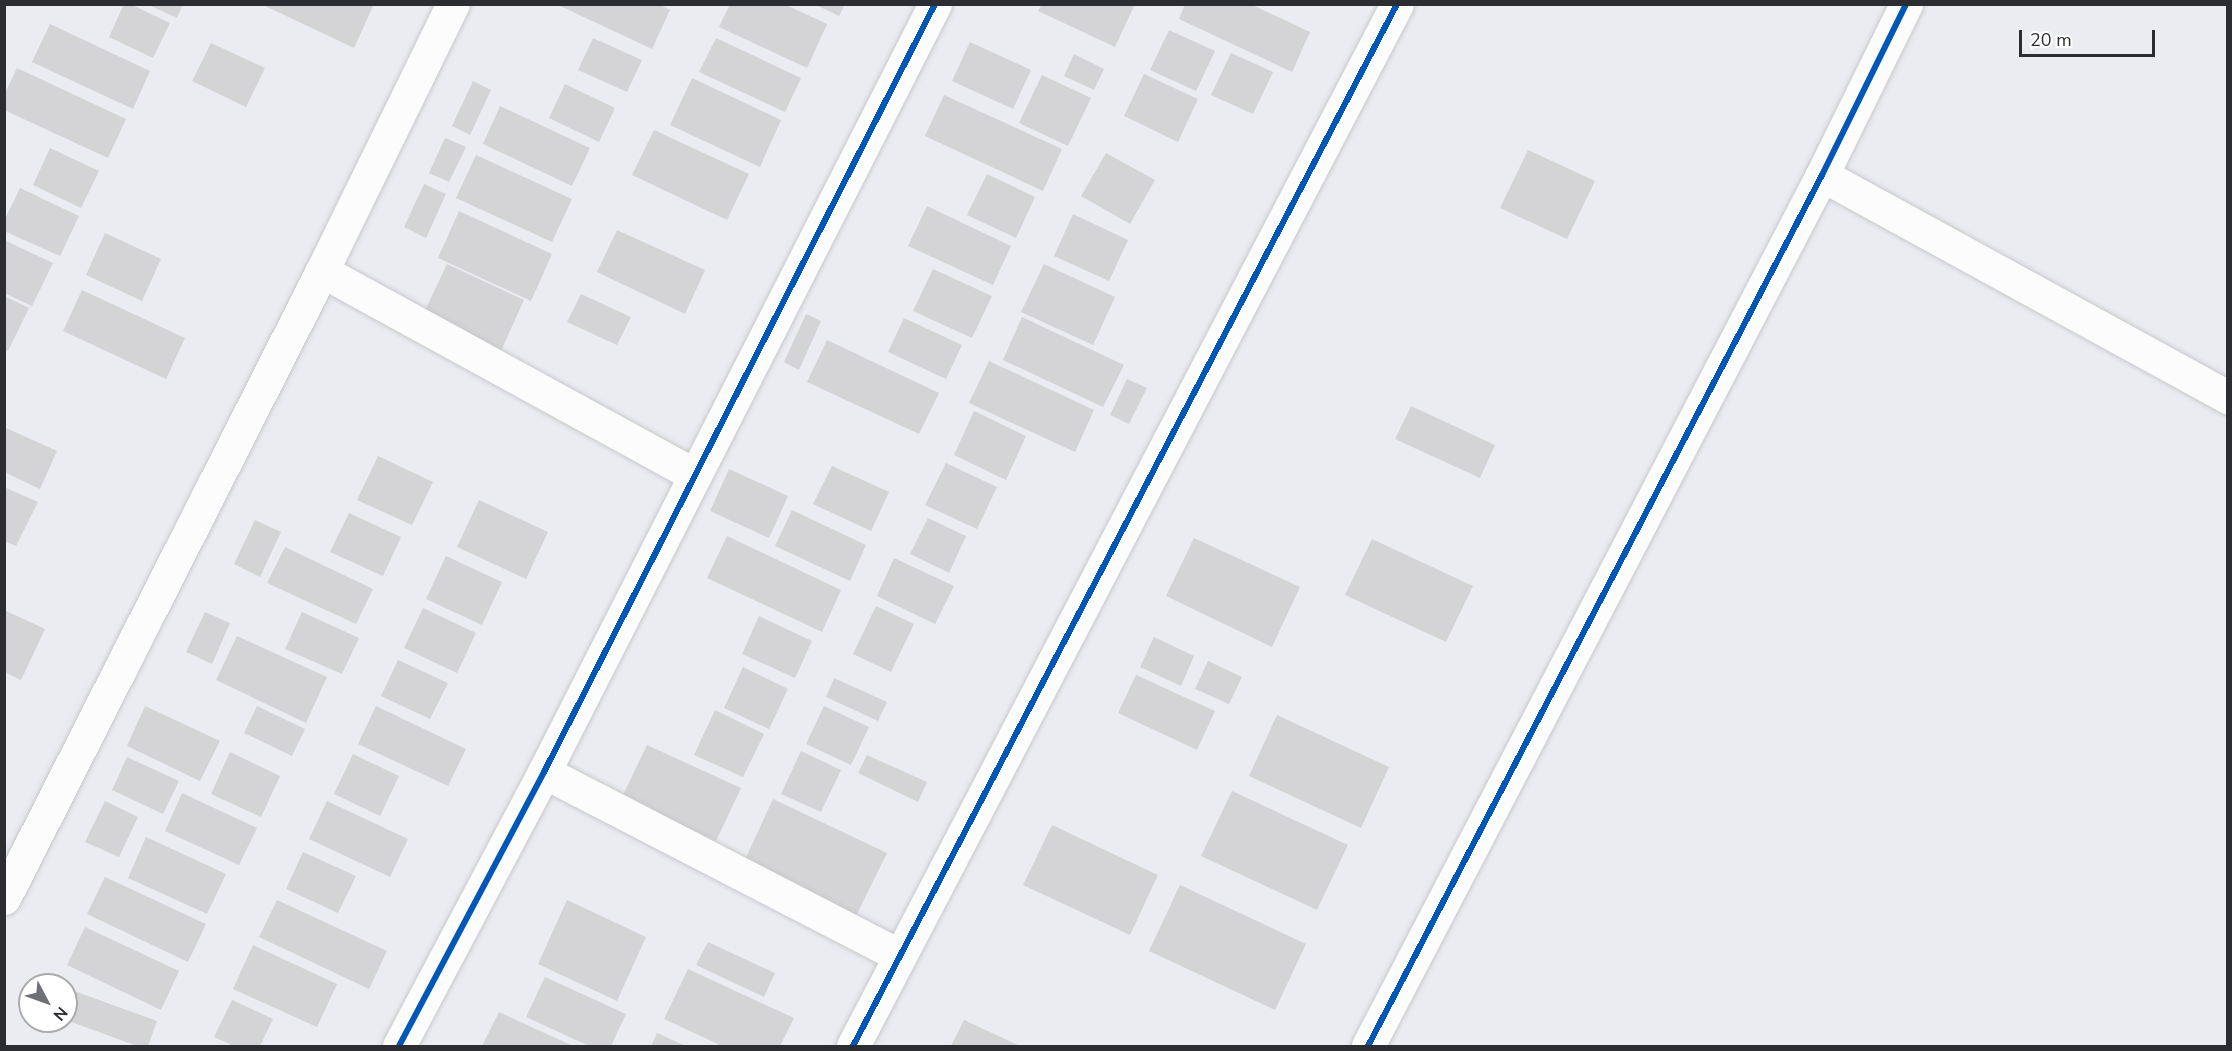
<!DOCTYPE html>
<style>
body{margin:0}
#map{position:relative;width:2232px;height:1051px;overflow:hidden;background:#ebecf1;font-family:"Nunito Sans",sans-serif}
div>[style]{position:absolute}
.building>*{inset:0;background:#d4d3d5}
.roads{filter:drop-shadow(0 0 2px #c7c8cb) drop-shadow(0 0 2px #c7c8cb)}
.minor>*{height:33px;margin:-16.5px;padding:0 16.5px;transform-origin:16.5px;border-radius:16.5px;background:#fcfcfd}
.cycleway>*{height:6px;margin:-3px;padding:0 3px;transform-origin:3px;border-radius:3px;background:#0057b8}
span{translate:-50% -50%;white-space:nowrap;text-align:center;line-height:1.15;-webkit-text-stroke:5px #fff;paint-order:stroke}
.frame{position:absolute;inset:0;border:6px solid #2c2d30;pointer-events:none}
.north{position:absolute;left:18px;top:973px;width:60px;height:60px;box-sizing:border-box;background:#fff;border:2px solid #ababac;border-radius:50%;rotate:131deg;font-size:16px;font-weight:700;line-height:24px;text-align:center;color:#2c2d30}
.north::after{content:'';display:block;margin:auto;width:21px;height:27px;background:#6f7074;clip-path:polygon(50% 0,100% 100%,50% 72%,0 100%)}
.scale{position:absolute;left:2019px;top:30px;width:136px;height:27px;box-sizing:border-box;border:3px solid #2c2d30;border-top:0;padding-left:8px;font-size:18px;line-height:21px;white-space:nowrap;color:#2c2d30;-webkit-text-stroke:4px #fff;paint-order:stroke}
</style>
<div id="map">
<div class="building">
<i style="clip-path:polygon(124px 4px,130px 4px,170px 23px,153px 58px,109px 37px)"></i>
<i style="clip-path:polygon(147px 4px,183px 4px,177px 18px)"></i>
<i style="clip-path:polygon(261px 4px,374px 4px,354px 48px)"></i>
<i style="clip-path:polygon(556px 4px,658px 4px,670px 10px,652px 49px)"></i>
<i style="clip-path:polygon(730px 4px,784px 4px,827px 24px,807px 68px,719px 27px)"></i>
<i style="clip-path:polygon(814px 4px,845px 4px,839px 16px)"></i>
<i style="clip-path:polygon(1042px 4px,1130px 4px,1134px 6px,1115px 47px,1038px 11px)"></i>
<i style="clip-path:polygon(1185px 4px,1250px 4px,1310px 32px,1292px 72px,1179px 19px)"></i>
<i style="clip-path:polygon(50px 24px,150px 71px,133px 109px,32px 62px)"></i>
<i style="clip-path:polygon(1169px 30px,1215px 51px,1196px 91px,1150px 70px)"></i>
<i style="clip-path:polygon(593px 38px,642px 60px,627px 92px,578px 70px)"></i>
<i style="clip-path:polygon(716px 38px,801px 78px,785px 112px,699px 72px)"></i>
<i style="clip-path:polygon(970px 42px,1031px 70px,1013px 109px,952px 81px)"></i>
<i style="clip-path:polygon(211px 43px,265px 68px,246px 107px,192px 81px)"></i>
<i style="clip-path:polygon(1231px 53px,1273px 72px,1253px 114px,1211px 95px)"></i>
<i style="clip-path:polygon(1074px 54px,1104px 69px,1094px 90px,1064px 76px)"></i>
<i style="clip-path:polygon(17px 68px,126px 119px,108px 158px,4px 110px,4px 95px)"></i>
<i style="clip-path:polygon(1144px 74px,1198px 99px,1178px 142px,1124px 116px)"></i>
<i style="clip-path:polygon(1042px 75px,1091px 98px,1068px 146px,1019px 123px)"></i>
<i style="clip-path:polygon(692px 78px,781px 120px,760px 167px,670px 125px)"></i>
<i style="clip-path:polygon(473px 81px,491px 90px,470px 135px,452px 126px)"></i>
<i style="clip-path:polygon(565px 84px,615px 108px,599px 142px,549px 118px)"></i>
<i style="clip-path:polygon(944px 95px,1062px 149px,1043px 191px,925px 136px)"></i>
<i style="clip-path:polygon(500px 106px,590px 148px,572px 186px,483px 144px)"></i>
<i style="clip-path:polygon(654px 130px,749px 174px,727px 220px,632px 175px)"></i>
<i style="clip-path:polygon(445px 138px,466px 147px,449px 182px,429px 173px)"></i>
<i style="clip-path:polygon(50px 148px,99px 171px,81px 208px,33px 185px)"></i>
<i style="clip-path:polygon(1528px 150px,1595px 181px,1567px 239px,1500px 208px)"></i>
<i style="clip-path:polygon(1106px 153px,1155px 180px,1130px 224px,1081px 196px)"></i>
<i style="clip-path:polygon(476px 155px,572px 199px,552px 242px,456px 198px)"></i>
<i style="clip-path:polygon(987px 174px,1035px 197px,1016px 238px,967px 215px)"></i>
<i style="clip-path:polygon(424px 184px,446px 194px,426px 238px,404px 227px)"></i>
<i style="clip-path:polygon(20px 188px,79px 216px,60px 256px,4px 231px,4px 221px)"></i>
<i style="clip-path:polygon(927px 206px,1011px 246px,993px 285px,908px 246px)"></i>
<i style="clip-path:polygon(459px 211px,552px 254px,531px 301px,438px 258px)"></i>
<i style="clip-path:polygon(1073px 214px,1128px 240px,1109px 281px,1054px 256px)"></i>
<i style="clip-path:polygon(617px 230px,705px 270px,685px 314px,597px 272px)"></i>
<i style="clip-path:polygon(105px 233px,161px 259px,142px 301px,86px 275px)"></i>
<i style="clip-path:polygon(4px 240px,53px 263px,32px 306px,4px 293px)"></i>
<i style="clip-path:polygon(447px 264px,524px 300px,500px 353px,422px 317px)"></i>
<i style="clip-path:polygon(1044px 264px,1115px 297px,1093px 345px,1021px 312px)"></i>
<i style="clip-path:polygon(933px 269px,992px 296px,972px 338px,913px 311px)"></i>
<i style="clip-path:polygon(82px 290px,185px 338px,166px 379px,63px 331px)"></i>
<i style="clip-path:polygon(581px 294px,631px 317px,617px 345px,567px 322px)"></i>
<i style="clip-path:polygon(4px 296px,29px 308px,8px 351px,4px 349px)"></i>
<i style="clip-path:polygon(806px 314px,821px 321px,799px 370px,784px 362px)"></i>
<i style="clip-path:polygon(1022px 317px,1124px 365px,1103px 407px,1003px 360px)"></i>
<i style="clip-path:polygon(904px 318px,962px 345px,946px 379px,888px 352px)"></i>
<i style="clip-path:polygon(827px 340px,939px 393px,919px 434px,807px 382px)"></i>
<i style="clip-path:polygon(989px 361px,1094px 410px,1075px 452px,969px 403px)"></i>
<i style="clip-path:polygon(1127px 379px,1147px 388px,1129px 424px,1110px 415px)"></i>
<i style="clip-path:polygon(1411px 406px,1495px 445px,1480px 478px,1395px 439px)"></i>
<i style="clip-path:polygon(974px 411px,1026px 436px,1006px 480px,954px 455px)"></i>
<i style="clip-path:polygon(6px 428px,57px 451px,40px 489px,4px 472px)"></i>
<i style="clip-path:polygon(378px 456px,433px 482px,412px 525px,357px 500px)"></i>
<i style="clip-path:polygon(946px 463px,997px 487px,977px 529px,925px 505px)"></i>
<i style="clip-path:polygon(832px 466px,889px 492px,871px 531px,813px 504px)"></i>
<i style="clip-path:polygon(729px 469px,788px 496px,769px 538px,710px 511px)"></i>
<i style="clip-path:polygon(4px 487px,38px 502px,16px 546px,4px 541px)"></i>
<i style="clip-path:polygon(479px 500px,548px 532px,526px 579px,457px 547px)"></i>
<i style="clip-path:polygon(792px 510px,866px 545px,850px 581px,775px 546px)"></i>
<i style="clip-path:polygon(349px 513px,401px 537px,383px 576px,330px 552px)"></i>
<i style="clip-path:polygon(928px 518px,966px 536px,949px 573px,910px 554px)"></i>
<i style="clip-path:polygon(255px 520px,281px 532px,260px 577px,234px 564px)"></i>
<i style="clip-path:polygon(727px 536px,841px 590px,822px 632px,707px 578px)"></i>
<i style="clip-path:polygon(1194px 538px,1300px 587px,1272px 647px,1166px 596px)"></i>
<i style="clip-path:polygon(1372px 539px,1473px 586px,1446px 642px,1345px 595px)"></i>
<i style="clip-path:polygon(285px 547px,373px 589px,356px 624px,267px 583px)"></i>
<i style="clip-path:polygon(446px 556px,502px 582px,482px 625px,426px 599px)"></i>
<i style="clip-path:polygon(894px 558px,954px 586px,935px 624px,877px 596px)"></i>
<i style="clip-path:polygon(876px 606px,914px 624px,891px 672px,853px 654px)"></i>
<i style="clip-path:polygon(423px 608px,476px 633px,457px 673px,404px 648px)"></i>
<i style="clip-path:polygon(4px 610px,45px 629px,21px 680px,4px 672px)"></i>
<i style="clip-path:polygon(205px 612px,230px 623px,212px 664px,186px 652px)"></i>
<i style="clip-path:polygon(302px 612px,359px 638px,342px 674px,285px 649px)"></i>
<i style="clip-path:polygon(759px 616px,812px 641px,795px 678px,742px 654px)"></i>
<i style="clip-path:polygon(237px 636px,327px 677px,306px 723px,216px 680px)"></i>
<i style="clip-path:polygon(1154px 637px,1194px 656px,1181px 686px,1140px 667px)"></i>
<i style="clip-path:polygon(398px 660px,448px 683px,430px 719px,381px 696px)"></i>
<i style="clip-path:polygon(1208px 661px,1242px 677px,1229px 704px,1195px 689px)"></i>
<i style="clip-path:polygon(743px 667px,788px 689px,769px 729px,724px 708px)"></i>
<i style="clip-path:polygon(1136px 675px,1215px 711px,1197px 750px,1118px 713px)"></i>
<i style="clip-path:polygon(834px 678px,887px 702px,878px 721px,826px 697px)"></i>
<i style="clip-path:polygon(145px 706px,220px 741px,200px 781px,127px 746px)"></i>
<i style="clip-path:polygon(257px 706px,305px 729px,292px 756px,244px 733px)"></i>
<i style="clip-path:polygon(376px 706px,466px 749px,448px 786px,358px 744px)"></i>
<i style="clip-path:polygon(824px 706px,869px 727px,851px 765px,806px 744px)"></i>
<i style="clip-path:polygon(715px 710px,764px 734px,743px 777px,694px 755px)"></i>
<i style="clip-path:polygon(1277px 715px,1389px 767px,1361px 828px,1249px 776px)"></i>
<i style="clip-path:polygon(647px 745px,741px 788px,716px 841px,622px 797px)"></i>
<i style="clip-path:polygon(801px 751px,841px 770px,821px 812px,781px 794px)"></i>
<i style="clip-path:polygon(230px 752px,280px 776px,261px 817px,211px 794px)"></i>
<i style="clip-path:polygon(353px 754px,399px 776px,380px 816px,334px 794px)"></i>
<i style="clip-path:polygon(867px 755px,927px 782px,918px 802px,858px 773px)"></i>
<i style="clip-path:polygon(127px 757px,179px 781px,163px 814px,112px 790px)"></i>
<i style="clip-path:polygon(1232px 791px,1348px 845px,1317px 910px,1201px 856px)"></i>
<i style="clip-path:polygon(182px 793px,257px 828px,239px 865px,165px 831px)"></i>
<i style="clip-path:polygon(773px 799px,887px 853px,856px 916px,743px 864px)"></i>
<i style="clip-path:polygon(105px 801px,138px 817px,119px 857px,85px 842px)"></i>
<i style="clip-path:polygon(327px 801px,408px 839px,390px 877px,309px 839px)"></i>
<i style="clip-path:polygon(1052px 825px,1158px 875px,1130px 935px,1023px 885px)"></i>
<i style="clip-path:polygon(146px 837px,226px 874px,207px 914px,128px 878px)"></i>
<i style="clip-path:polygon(303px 852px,356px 876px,338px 913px,286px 889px)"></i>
<i style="clip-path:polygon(105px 877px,206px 924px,188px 962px,87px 914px)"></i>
<i style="clip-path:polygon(1180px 885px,1306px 944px,1275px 1010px,1149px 951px)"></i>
<i style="clip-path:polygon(277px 900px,387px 951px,369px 989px,259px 937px)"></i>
<i style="clip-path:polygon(567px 900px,646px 937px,617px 1001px,538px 964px)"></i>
<i style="clip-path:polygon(85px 927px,179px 971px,161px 1010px,67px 965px)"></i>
<i style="clip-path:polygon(708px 942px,775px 973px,764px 997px,696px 965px)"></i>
<i style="clip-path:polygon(253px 945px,337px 984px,317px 1027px,233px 989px)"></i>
<i style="clip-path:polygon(688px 969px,794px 1018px,780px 1046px,722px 1046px,664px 1019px)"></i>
<i style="clip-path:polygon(545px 977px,626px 1014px,611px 1046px,589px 1046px,526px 1017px)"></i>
<i style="clip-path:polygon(66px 988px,157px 1021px,148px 1046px,137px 1046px,66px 1020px)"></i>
<i style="clip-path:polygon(232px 1000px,273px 1019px,260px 1046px,234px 1046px,214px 1037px)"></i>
<i style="clip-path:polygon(499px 1012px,573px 1046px,482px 1046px)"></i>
<i style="clip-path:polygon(964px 1020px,1020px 1046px,951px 1046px)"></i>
<i style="clip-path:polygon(657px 1033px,686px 1046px,651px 1046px)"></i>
</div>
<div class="roads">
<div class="minor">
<i style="left:1822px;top:175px;width:463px;rotate:28.7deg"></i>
<i style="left:322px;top:271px;width:425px;rotate:28.7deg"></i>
<i style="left:544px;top:772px;width:399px;rotate:27.3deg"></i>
<i style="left:4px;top:898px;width:703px;rotate:-63.11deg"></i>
<i style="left:322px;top:271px;width:297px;rotate:-63.9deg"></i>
<i style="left:399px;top:1046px;width:310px;rotate:-62.1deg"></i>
<i style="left:544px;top:772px;width:862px;rotate:-63.02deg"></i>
<i style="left:853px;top:1046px;width:1175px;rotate:-62.43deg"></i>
<i style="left:1368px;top:1046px;width:982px;rotate:-62.47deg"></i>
<i style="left:1822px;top:175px;width:191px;rotate:-63.8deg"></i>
</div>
</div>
<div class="cycleway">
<i style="left:399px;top:1046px;width:310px;rotate:-62.1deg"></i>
<i style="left:544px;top:772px;width:862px;rotate:-63.02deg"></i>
<i style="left:853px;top:1046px;width:1175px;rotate:-62.43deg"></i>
<i style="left:1368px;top:1046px;width:982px;rotate:-62.47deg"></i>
<i style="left:1822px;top:175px;width:191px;rotate:-63.8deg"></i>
</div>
<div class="frame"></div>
<div class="north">N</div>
<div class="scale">20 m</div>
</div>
